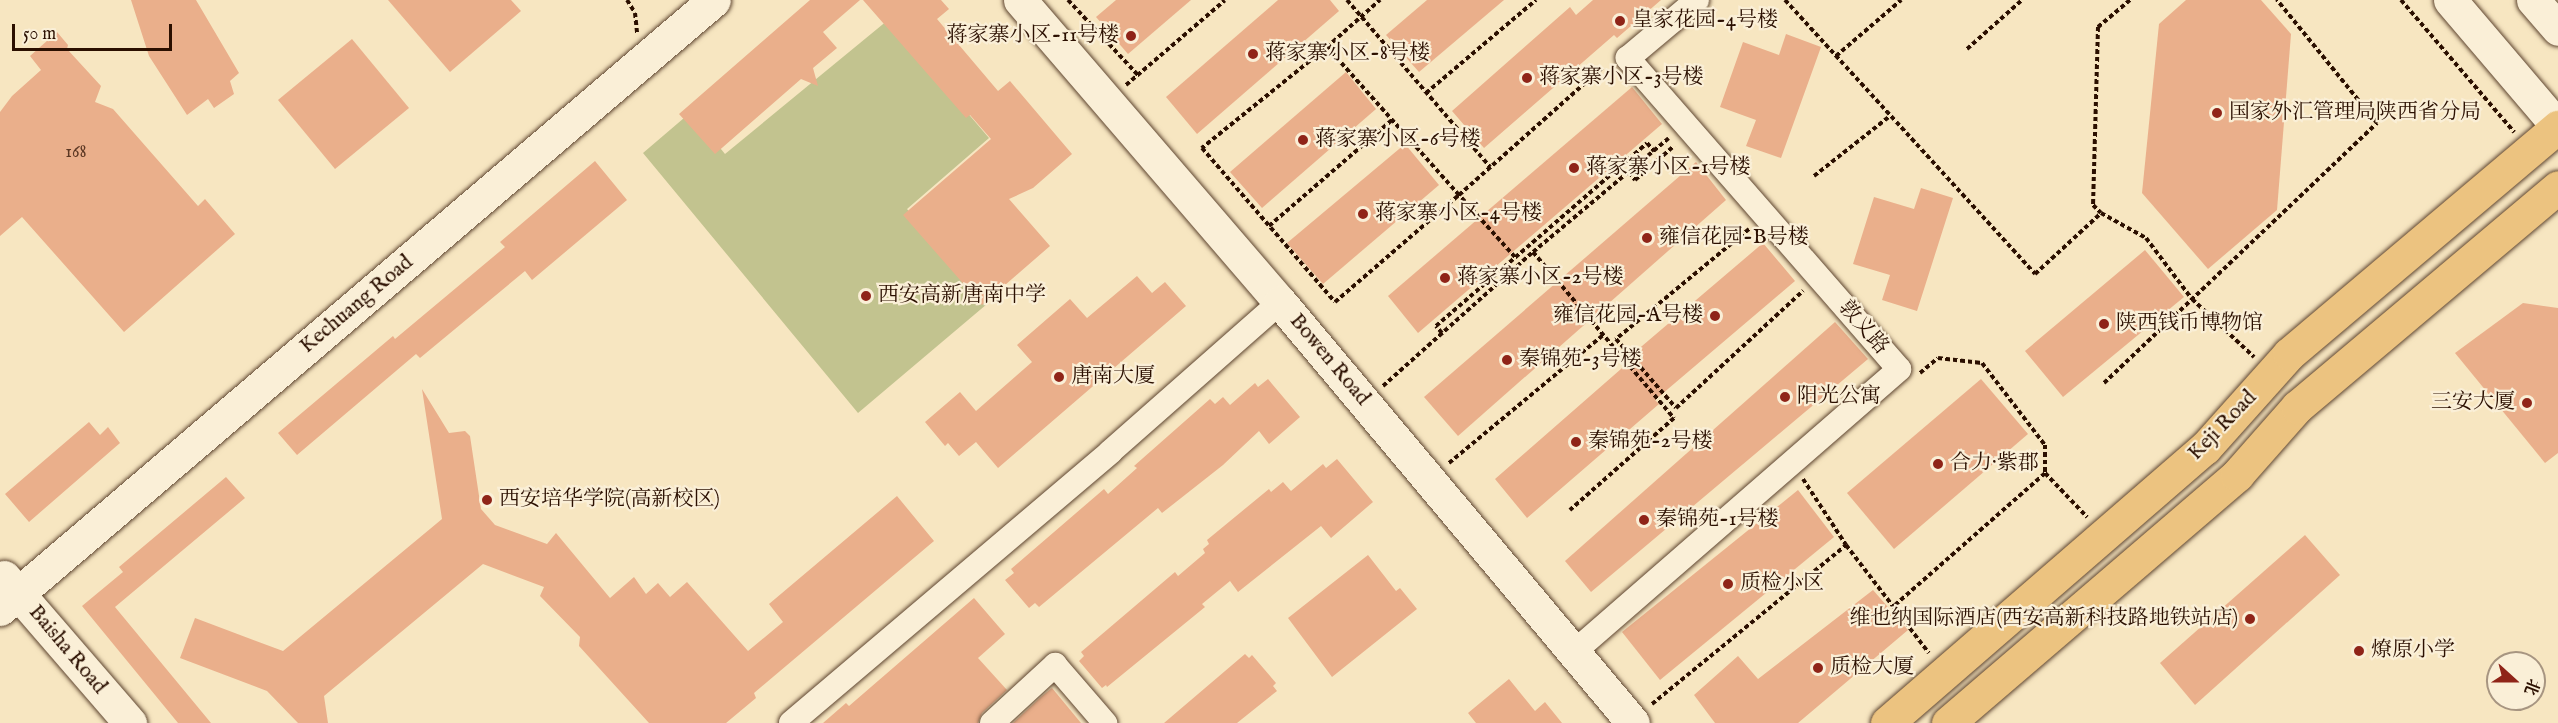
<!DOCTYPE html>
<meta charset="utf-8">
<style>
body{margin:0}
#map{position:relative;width:2558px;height:723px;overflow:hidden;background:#f7e6c1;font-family:"IM FELL English","Noto Serif SC",serif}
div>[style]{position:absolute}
.green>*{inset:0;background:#c2c38f}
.building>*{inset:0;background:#eaaf8b}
.path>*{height:4px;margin-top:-2px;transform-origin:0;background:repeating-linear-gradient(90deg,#2b0f00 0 4.5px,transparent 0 7.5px)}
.roads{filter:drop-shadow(0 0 2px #5e4530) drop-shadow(0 0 2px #5e4530)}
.street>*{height:24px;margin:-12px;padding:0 12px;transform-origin:12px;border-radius:12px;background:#faefd7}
.secondary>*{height:33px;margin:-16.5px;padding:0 16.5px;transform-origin:16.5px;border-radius:16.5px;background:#faefd7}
.primary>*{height:33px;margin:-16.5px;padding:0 16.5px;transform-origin:16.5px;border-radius:16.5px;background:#ecc380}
.dots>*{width:16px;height:16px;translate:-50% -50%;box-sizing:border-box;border:3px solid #faefd7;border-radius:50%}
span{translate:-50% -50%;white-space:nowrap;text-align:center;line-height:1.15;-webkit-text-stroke:4.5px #faefd7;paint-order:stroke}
.number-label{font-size:18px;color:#5b3723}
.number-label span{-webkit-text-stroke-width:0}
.poi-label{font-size:21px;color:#2b0f00}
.left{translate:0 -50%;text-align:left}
.right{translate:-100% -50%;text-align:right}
.street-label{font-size:21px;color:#2b0f00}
.north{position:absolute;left:2486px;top:651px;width:60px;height:60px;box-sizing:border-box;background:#faefd7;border:2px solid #a79581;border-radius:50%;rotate:111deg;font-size:16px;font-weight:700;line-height:24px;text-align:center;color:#2b0f00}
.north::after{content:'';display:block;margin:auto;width:21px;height:27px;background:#8f2418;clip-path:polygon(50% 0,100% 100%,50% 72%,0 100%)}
.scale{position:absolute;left:12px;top:24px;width:160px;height:27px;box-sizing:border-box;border:3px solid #2b0f00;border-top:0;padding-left:8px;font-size:18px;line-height:21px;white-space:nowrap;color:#2b0f00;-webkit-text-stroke:4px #faefd7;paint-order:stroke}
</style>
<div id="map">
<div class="green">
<i style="clip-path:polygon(888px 20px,989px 138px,907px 209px,987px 304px,858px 413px,643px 153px,691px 112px,725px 154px)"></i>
</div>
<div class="building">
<i style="clip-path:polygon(131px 0,196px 0,239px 73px,230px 81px,234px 94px,214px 108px,208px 99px,187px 115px,149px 56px)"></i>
<i style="clip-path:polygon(388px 0,511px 0,521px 11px,450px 72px)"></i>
<i style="clip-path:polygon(810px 0,860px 0,823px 32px,837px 48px,813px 68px,818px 86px,801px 79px,715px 154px,679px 114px)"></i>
<i style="clip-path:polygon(863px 0,941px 0,949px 9px,937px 19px,998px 91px,1010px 81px,1072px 154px,1033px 188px,1009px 199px,1050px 246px,982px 305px,903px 215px,991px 139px,970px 115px,966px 118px)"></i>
<i style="clip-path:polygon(1116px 0,1191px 0,1128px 54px,1096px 17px)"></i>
<i style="clip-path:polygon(1278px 0,1330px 0,1339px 11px,1197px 134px,1166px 97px)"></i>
<i style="clip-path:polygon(1427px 0,1504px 0,1419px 72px,1386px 35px)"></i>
<i style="clip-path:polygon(1593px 0,1661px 0,1617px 38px,1614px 35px,1484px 148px,1452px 111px,1570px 7px,1576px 15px)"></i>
<i style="clip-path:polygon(2186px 0,2261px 0,2291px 34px,2277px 210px,2208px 269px,2142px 193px,2159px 24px)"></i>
<i style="clip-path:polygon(57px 32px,68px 45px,67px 49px,101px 86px,95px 102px,113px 109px,198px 206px,205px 199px,235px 234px,124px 332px,22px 217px,0 236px,0 112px,12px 96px,41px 70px,30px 56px)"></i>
<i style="clip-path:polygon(1786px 34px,1821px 47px,1781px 158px,1746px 146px,1756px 120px,1720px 107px,1743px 42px,1779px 55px)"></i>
<i style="clip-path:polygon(352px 39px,409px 108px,335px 169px,278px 100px)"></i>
<i style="clip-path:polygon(1346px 72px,1376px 109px,1262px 208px,1230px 172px)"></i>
<i style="clip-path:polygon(1632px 87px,1662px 124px,1418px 333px,1388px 296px)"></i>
<i style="clip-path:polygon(1405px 144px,1439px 185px,1323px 284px,1287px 243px)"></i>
<i style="clip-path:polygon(595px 161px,627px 200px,532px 280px,525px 271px,420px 358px,416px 354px,297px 455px,278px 433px,393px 336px,395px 339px,505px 247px,500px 242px)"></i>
<i style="clip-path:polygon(1696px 162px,1726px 200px,1458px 436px,1424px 397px)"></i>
<i style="clip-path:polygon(1921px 188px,1953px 198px,1917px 311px,1882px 300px,1890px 275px,1853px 264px,1874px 197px,1914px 209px)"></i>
<i style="clip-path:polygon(1763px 243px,1795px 281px,1655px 400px,1659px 404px,1527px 518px,1495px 479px,1637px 355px,1635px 352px)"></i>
<i style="clip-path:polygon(2145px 250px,2184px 297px,2063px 397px,2025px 351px)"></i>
<i style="clip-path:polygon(1137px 276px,1152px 293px,1165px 282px,1186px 306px,998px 468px,976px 442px,959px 456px,948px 443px,945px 446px,925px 422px,960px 392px,976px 411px,1032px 362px,1017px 345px,1070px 299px,1087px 318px)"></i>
<i style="clip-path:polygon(2523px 303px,2558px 308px,2558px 453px,2545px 463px,2455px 353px)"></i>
<i style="clip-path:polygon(1835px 322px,1868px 359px,1591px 592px,1565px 561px)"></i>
<i style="clip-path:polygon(1268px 379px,1300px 417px,1269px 444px,1259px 431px,1223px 465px,1162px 513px,1158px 508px,1039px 607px,1035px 603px,1029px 608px,1005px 580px,1014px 573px,1011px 569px,1104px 489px,1108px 494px,1137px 468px,1134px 466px,1210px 399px,1215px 404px,1223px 397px,1230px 405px,1255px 383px,1258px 387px)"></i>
<i style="clip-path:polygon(1981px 379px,2028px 434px,1894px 549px,1847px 493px)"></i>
<i style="clip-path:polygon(422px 389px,449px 433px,465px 431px,470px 436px,481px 509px,495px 525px,547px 544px,556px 533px,610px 598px,634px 577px,646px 594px,658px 583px,670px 597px,687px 582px,748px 651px,783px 622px,769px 604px,897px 496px,934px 541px,754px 693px,756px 698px,726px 723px,649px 723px,579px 646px,580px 637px,540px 596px,544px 587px,483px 564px,324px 696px,328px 723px,298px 723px,267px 691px,180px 658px,195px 618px,283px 651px,442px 519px)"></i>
<i style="clip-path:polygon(89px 422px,100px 435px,108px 427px,120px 443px,29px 522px,5px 494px)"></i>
<i style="clip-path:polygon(1337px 459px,1373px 502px,1331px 538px,1321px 526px,1238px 592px,1230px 581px,1202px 604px,1205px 607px,1107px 687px,1106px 685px,1102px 688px,1079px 661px,1084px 656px,1081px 652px,1175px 572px,1178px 576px,1205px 553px,1203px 549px,1209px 544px,1207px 540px,1269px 489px,1271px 492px,1283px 482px,1291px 491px,1323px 464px,1326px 468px)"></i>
<i style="clip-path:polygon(226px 477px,245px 498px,115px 607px,211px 723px,178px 723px,82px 606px,123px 572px,119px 567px)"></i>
<i style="clip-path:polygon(1798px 490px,1834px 537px,1660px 680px,1622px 632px)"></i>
<i style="clip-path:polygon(2305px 535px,2340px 575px,2195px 705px,2160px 663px)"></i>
<i style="clip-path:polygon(1368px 555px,1396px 591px,1400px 588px,1417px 609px,1332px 677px,1288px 618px)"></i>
<i style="clip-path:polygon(1873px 590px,1908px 630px,1798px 723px,1715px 723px,1694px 695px,1738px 656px,1758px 679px)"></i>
<i style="clip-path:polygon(974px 598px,1005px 634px,978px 658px,1007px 690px,982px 713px,978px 723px,823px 723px,846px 703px,849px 706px)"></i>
<i style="clip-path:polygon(1245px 654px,1249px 658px,1252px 655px,1276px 683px,1273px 686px,1277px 691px,1237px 723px,1164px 723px)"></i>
<i style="clip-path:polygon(1509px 679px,1535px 711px,1545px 702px,1562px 723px,1476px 723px,1468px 713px)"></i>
<i style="clip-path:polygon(1052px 688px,1081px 723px,1013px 723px,1042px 696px)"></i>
</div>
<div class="path">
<i style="left:627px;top:0;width:15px;rotate:58deg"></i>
<i style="left:635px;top:13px;width:20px;rotate:84deg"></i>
<i style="left:1068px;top:0;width:103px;rotate:47deg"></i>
<i style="left:1347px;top:0;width:220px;rotate:49.4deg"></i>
<i style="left:1785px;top:0;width:371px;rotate:47.6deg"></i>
<i style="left:2035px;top:274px;width:90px;rotate:-42.7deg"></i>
<i style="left:2130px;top:0;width:42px;rotate:139.8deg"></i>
<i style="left:2098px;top:27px;width:178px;rotate:91.6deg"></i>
<i style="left:2093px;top:205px;width:11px;rotate:45deg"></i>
<i style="left:2101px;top:213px;width:51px;rotate:29.1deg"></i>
<i style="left:2146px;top:238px;width:76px;rotate:53deg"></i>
<i style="left:2192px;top:299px;width:85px;rotate:43.1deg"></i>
<i style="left:2401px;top:0;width:174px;rotate:49.4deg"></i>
<i style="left:1327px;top:47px;width:71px;rotate:-41.6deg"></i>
<i style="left:1967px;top:49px;width:74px;rotate:-41.7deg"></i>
<i style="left:1836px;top:56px;width:86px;rotate:-40.7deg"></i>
<i style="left:1126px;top:85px;width:130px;rotate:-40.6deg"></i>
<i style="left:1426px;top:93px;width:144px;rotate:-40.2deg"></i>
<i style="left:1629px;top:172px;width:10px;rotate:53deg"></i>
<i style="left:1635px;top:180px;width:52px;rotate:-41.1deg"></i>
<i style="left:1814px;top:176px;width:97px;rotate:-38.3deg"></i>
<i style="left:1269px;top:226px;width:162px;rotate:-40.8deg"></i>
<i style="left:1749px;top:229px;width:173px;rotate:140.4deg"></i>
<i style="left:1616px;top:339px;width:91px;rotate:49deg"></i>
<i style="left:1676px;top:408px;width:173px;rotate:-42.7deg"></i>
<i style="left:1533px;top:252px;width:177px;rotate:-40deg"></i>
<i style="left:1515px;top:257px;width:84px;rotate:-132.1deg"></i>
<i style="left:1459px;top:195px;width:198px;rotate:-131.7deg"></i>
<i style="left:1327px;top:47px;width:161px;rotate:141.1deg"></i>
<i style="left:1202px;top:148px;width:203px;rotate:49.2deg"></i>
<i style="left:1335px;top:302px;width:164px;rotate:-40.8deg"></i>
<i style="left:1459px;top:195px;width:193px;rotate:-41.6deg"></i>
<i style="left:1442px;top:333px;width:9px;rotate:-131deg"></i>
<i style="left:1436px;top:326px;width:279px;rotate:-40.9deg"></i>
<i style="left:1647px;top:143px;width:11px;rotate:49deg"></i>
<i style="left:1920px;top:373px;width:23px;rotate:-40deg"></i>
<i style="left:1938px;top:358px;width:44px;rotate:6.5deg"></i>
<i style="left:1982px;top:363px;width:103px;rotate:52.5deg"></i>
<i style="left:2045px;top:445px;width:28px;rotate:90deg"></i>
<i style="left:2045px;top:473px;width:61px;rotate:46.3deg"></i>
<i style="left:2104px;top:383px;width:377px;rotate:-43.6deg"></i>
<i style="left:2377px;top:123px;width:159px;rotate:-129.1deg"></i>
<i style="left:1383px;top:386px;width:201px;rotate:-41.8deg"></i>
<i style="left:1533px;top:252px;width:218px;rotate:49.7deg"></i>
<i style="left:1674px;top:418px;width:139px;rotate:138.5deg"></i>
<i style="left:1449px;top:463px;width:200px;rotate:-39.7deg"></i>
<i style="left:1803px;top:479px;width:79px;rotate:56.9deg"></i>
<i style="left:1846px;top:545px;width:136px;rotate:52.5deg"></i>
<i style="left:1895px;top:605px;width:200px;rotate:-41.3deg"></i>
<i style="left:1652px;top:704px;width:251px;rotate:-39.3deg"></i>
</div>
<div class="roads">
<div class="street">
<i style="left:1574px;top:652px;width:431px;rotate:-41deg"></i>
<i style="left:1899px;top:369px;width:413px;rotate:-131.1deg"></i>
<i style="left:1628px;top:58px;width:90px;rotate:-40deg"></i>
<i style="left:791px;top:723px;width:419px;rotate:-40.3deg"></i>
<i style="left:1110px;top:452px;width:227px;rotate:-41.4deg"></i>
<i style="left:992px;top:723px;width:86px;rotate:-42.6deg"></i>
<i style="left:1055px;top:665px;width:77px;rotate:49.2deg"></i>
</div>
<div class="secondary">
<i style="left:1020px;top:0;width:399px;rotate:49.3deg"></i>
<i style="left:1280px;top:302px;width:549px;rotate:50.02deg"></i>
<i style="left:2450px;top:0;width:167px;rotate:49.6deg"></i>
<i style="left:2533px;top:0;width:38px;rotate:49deg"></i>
<i style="left:4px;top:577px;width:193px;rotate:49.2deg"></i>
<i style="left:0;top:609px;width:938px;rotate:-40.46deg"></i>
</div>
<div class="primary">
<i style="left:1887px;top:723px;width:420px;rotate:-40.9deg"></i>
<i style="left:2205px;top:448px;width:126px;rotate:-48.2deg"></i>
<i style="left:2289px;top:354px;width:352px;rotate:-40.2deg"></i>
<i style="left:1948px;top:723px;width:381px;rotate:-40.6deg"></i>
<i style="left:2237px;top:475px;width:91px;rotate:-48.6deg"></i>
<i style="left:2297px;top:407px;width:341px;rotate:-40.1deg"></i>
</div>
</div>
<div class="dots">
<i style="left:1620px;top:21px;background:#8f2418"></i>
<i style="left:1131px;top:36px;background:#8f2418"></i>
<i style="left:1253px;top:54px;background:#8f2418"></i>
<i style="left:1527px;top:78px;background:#8f2418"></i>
<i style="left:2217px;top:113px;background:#8f2418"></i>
<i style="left:1303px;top:140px;background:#8f2418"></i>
<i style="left:1574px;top:168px;background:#8f2418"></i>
<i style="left:1363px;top:214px;background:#8f2418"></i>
<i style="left:1647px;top:238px;background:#8f2418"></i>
<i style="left:1445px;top:278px;background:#8f2418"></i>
<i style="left:866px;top:296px;background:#8f2418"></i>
<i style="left:1715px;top:316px;background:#8f2418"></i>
<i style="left:2104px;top:324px;background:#8f2418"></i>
<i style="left:1507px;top:360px;background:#8f2418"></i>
<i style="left:1059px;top:377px;background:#8f2418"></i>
<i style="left:1785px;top:397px;background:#8f2418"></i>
<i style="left:2527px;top:403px;background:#8f2418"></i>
<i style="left:1576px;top:442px;background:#8f2418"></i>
<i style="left:1938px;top:464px;background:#8f2418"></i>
<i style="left:487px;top:500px;background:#8f2418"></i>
<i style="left:1644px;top:520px;background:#8f2418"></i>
<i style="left:1728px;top:584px;background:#8f2418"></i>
<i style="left:2250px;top:619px;background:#8f2418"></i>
<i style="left:2359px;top:651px;background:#8f2418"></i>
<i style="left:1818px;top:668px;background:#8f2418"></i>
</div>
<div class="number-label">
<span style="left:76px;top:153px">168</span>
</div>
<div class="poi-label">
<span class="left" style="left:1632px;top:21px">皇家花园-4号楼</span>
<span class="right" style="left:1119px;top:36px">蒋家寨小区-11号楼</span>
<span class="left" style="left:1265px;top:54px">蒋家寨小区-8号楼</span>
<span class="left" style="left:1539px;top:78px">蒋家寨小区-3号楼</span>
<span class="left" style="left:2229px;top:113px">国家外汇管理局陕西省分局</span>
<span class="left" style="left:1315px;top:140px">蒋家寨小区-6号楼</span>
<span class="left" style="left:1586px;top:168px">蒋家寨小区-1号楼</span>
<span class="left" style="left:1375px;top:214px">蒋家寨小区-4号楼</span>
<span class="left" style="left:1659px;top:238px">雍信花园-B号楼</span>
<span class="left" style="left:1457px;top:278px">蒋家寨小区-2号楼</span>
<span class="left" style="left:878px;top:296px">西安高新唐南中学</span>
<span class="right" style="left:1703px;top:316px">雍信花园-A号楼</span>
<span class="left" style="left:2116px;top:324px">陕西钱币博物馆</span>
<span class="left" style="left:1519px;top:360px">秦锦苑-3号楼</span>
<span class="left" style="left:1071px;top:377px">唐南大厦</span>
<span class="left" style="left:1797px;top:397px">阳光公寓</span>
<span class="right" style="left:2515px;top:403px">三安大厦</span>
<span class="left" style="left:1588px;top:442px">秦锦苑-2号楼</span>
<span class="left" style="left:1950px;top:464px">合力·紫郡</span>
<span class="left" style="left:499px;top:500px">西安培华学院(高新校区)</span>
<span class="left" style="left:1656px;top:520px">秦锦苑-1号楼</span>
<span class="left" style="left:1740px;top:584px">质检小区</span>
<span class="right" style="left:2238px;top:619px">维也纳国际酒店(西安高新科技路地铁站店)</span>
<span class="left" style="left:2371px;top:651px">燎原小学</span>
<span class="left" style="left:1830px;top:668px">质检大厦</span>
</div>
<div class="street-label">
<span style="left:357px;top:305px;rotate:-40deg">Kechuang Road</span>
<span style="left:1863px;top:328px;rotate:49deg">敦义路</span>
<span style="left:1329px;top:360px;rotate:50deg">Bowen Road</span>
<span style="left:2223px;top:426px;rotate:-46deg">Keji Road</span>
<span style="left:67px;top:650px;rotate:50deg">Baisha Road</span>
</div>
<div class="north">北</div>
<div class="scale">50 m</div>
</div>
